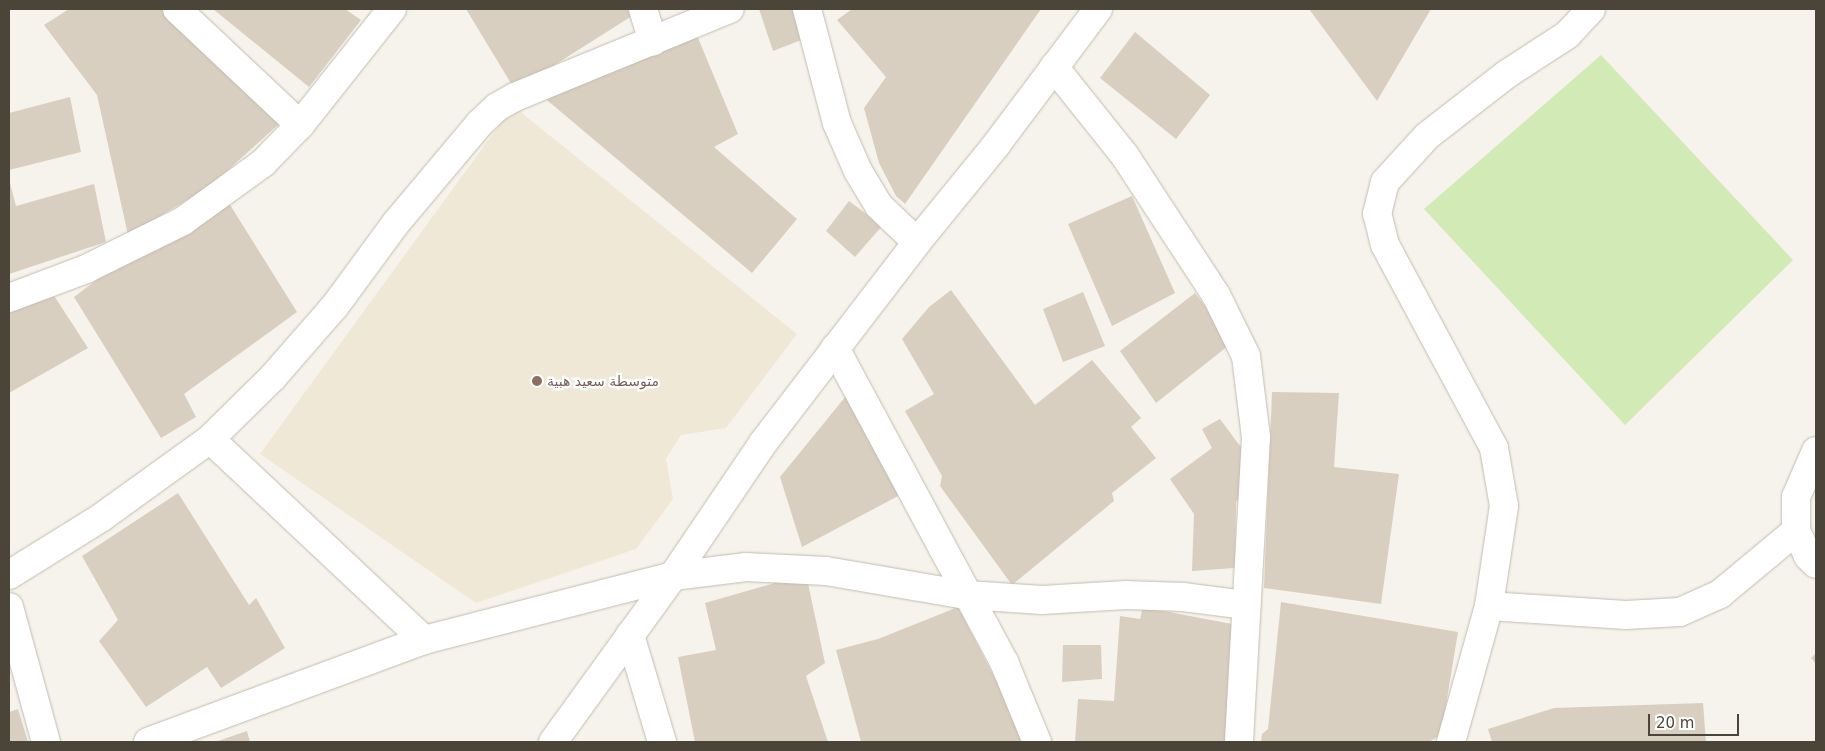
<!DOCTYPE html>
<meta charset="utf-8">
<style>
body{margin:0}
#map{position:relative;width:1825px;height:751px;overflow:hidden;background:#f6f3ec;font-family:"DejaVu Sans",Cairo,sans-serif}
div>[style]{position:absolute}
.education>*{inset:0;background:#efe8d6}
.green>*{inset:0;background:#d2eab5}
.building>*{inset:0;background:#d8cfc1}
.roads{filter:drop-shadow(0 0 1px #c2bbae) drop-shadow(0 0 1px #c2bbae)}
.minor>*{height:28px;margin:-14px;padding:0 14px;transform-origin:14px;border-radius:14px;background:#fff}
.dots>*{width:14px;height:14px;translate:-50% -50%;box-sizing:border-box;border:2px solid #fff;border-radius:50%}
span{translate:-50% -50%;white-space:nowrap;text-align:center;line-height:1.15;-webkit-text-stroke:4.5px #fff;paint-order:stroke}
.education-label{font-size:14px;color:#785e54}
.left{translate:0 -50%;text-align:left}
.frame{position:absolute;inset:0;border:10px solid #4b4439;pointer-events:none}
.scale{position:absolute;left:1648px;top:714px;width:91px;height:22px;box-sizing:border-box;border:2px solid #4b4439;border-top:0;padding-left:6px;font-size:15px;line-height:18px;white-space:nowrap;color:#4b4439;-webkit-text-stroke:4px #fff;paint-order:stroke}
</style>
<div id="map">
<div class="education">
<i style="clip-path:polygon(513px 106px,797px 334px,726px 428px,681px 435px,666px 459px,673px 499px,636px 549px,476px 603px,260px 454px)"></i>
</div>
<div class="green">
<i style="clip-path:polygon(1601px 55px,1793px 260px,1625px 425px,1424px 209px)"></i>
</div>
<div class="building">
<i style="clip-path:polygon(69px 9px,173px 9px,279px 124px,209px 187px,128px 235px,97px 95px,44px 25px)"></i>
<i style="clip-path:polygon(213px 9px,345px 9px,361px 20px,309px 87px)"></i>
<i style="clip-path:polygon(466px 9px,643px 9px,515px 90px)"></i>
<i style="clip-path:polygon(759px 9px,800px 9px,809px 37px,773px 51px)"></i>
<i style="clip-path:polygon(852px 9px,1041px 9px,905px 204px,896px 196px,879px 163px,864px 108px,886px 77px,837px 20px)"></i>
<i style="clip-path:polygon(1309px 9px,1431px 9px,1377px 101px)"></i>
<i style="clip-path:polygon(1135px 32px,1210px 95px,1176px 139px,1100px 78px)"></i>
<i style="clip-path:polygon(696px 33px,738px 134px,714px 147px,797px 219px,752px 273px,541px 95px)"></i>
<i style="clip-path:polygon(70px 97px,81px 152px,9px 170px,9px 113px)"></i>
<i style="clip-path:polygon(9px 179px,16px 206px,94px 184px,106px 242px,9px 274px)"></i>
<i style="clip-path:polygon(1132px 196px,1175px 293px,1112px 326px,1068px 224px)"></i>
<i style="clip-path:polygon(227px 200px,297px 312px,184px 394px,196px 417px,161px 438px,74px 297px,111px 269px)"></i>
<i style="clip-path:polygon(849px 201px,882px 226px,855px 257px,826px 231px)"></i>
<i style="clip-path:polygon(951px 290px,1035px 405px,1092px 360px,1141px 418px,1131px 427px,1156px 458px,1112px 493px,1114px 501px,1012px 585px,940px 486px,942px 476px,905px 411px,934px 394px,902px 339px,929px 307px)"></i>
<i style="clip-path:polygon(51px 291px,88px 348px,9px 393px,9px 308px)"></i>
<i style="clip-path:polygon(1083px 292px,1105px 346px,1063px 362px,1043px 309px)"></i>
<i style="clip-path:polygon(1195px 293px,1233px 342px,1156px 403px,1120px 351px)"></i>
<i style="clip-path:polygon(1272px 392px,1339px 393px,1334px 467px,1399px 474px,1381px 604px,1264px 588px)"></i>
<i style="clip-path:polygon(846px 396px,900px 495px,802px 547px,780px 477px)"></i>
<i style="clip-path:polygon(1220px 419px,1252px 462px,1249px 495px,1236px 501px,1235px 568px,1192px 571px,1194px 514px,1170px 479px,1212px 448px,1202px 429px)"></i>
<i style="clip-path:polygon(178px 493px,249px 605px,256px 598px,285px 648px,221px 688px,207px 667px,146px 707px,99px 641px,118px 620px,82px 556px)"></i>
<i style="clip-path:polygon(806px 574px,825px 663px,806px 676px,828px 742px,695px 742px,678px 657px,716px 650px,705px 603px)"></i>
<i style="clip-path:polygon(1281px 602px,1458px 632px,1441px 735px,1429px 742px,1261px 742px,1262px 734px,1268px 729px)"></i>
<i style="clip-path:polygon(958px 607px,1016px 719px,1021px 742px,861px 742px,836px 650px,878px 639px)"></i>
<i style="clip-path:polygon(1143px 607px,1237px 625px,1226px 742px,1075px 742px,1078px 699px,1114px 701px,1120px 616px,1140px 619px)"></i>
<i style="clip-path:polygon(1063px 645px,1101px 645px,1102px 679px,1062px 682px)"></i>
<i style="clip-path:polygon(1816px 653px,1816px 664px,1811px 658px)"></i>
<i style="clip-path:polygon(1703px 703px,1706px 742px,1492px 742px,1488px 729px,1554px 708px)"></i>
<i style="clip-path:polygon(18px 709px,28px 742px,9px 742px,9px 712px)"></i>
<i style="clip-path:polygon(247px 731px,250px 742px,215px 742px)"></i>
</div>
<div class="roads">
<div class="minor">
<i style="left:643px;top:9px;width:34px;rotate:73deg"></i>
<i style="left:807px;top:9px;width:118px;rotate:75.3deg"></i>
<i style="left:837px;top:123px;width:52px;rotate:66.4deg"></i>
<i style="left:858px;top:171px;width:41px;rotate:59deg"></i>
<i style="left:879px;top:206px;width:52px;rotate:43.5deg"></i>
<i style="left:1054px;top:67px;width:114px;rotate:51.4deg"></i>
<i style="left:1125px;top:156px;width:166px;rotate:56.8deg"></i>
<i style="left:1216px;top:295px;width:68px;rotate:63.8deg"></i>
<i style="left:1246px;top:356px;width:82px;rotate:83deg"></i>
<i style="left:1256px;top:437px;width:305px;rotate:93.2deg"></i>
<i style="left:300px;top:125px;width:148px;rotate:-51.6deg"></i>
<i style="left:9px;top:298px;width:82px;rotate:-20.6deg"></i>
<i style="left:86px;top:269px;width:108px;rotate:-26.3deg"></i>
<i style="left:183px;top:221px;width:99px;rotate:-35.9deg"></i>
<i style="left:263px;top:163px;width:53px;rotate:-45.8deg"></i>
<i style="left:300px;top:125px;width:169px;rotate:-136.7deg"></i>
<i style="left:835px;top:348px;width:357px;rotate:61.7deg"></i>
<i style="left:1004px;top:662px;width:87px;rotate:67.6deg"></i>
<i style="left:210px;top:439px;width:294px;rotate:43.2deg"></i>
<i style="left:1816px;top:451px;width:50px;rotate:113.5deg"></i>
<i style="left:1796px;top:497px;width:34px;rotate:90deg"></i>
<i style="left:1796px;top:531px;width:28px;rotate:64deg"></i>
<i style="left:1808px;top:556px;width:11px;rotate:45deg"></i>
<i style="left:9px;top:575px;width:110px;rotate:-31.9deg"></i>
<i style="left:102px;top:517px;width:133px;rotate:-35.8deg"></i>
<i style="left:210px;top:439px;width:88px;rotate:-44.5deg"></i>
<i style="left:273px;top:377px;width:94px;rotate:-48.9deg"></i>
<i style="left:335px;top:306px;width:103px;rotate:-53.7deg"></i>
<i style="left:396px;top:223px;width:131px;rotate:-50deg"></i>
<i style="left:480px;top:123px;width:23px;rotate:-43deg"></i>
<i style="left:497px;top:107px;width:21px;rotate:-29deg"></i>
<i style="left:515px;top:97px;width:232px;rotate:-22.3deg"></i>
<i style="left:1489px;top:606px;width:137px;rotate:3.8deg"></i>
<i style="left:1626px;top:615px;width:54px;rotate:-3.2deg"></i>
<i style="left:1680px;top:612px;width:44px;rotate:-24.2deg"></i>
<i style="left:1720px;top:594px;width:99px;rotate:-39.7deg"></i>
<i style="left:9px;top:607px;width:140px;rotate:74.7deg"></i>
<i style="left:630px;top:635px;width:112px;rotate:73.3deg"></i>
<i style="left:148px;top:742px;width:294px;rotate:-20.3deg"></i>
<i style="left:424px;top:640px;width:257px;rotate:-14.4deg"></i>
<i style="left:673px;top:576px;width:74px;rotate:-7deg"></i>
<i style="left:746px;top:567px;width:80px;rotate:2.9deg"></i>
<i style="left:826px;top:571px;width:143px;rotate:9.7deg"></i>
<i style="left:967px;top:595px;width:75px;rotate:3.8deg"></i>
<i style="left:1042px;top:600px;width:84px;rotate:-3.4deg"></i>
<i style="left:1126px;top:595px;width:57px;rotate:2deg"></i>
<i style="left:1183px;top:597px;width:64px;rotate:7.2deg"></i>
<i style="left:553px;top:742px;width:205px;rotate:-54.1deg"></i>
<i style="left:673px;top:576px;width:161px;rotate:-55.9deg"></i>
<i style="left:763px;top:443px;width:253px;rotate:-52.5deg"></i>
<i style="left:917px;top:242px;width:125px;rotate:-50.8deg"></i>
<i style="left:996px;top:145px;width:170px;rotate:-53.1deg"></i>
<i style="left:1451px;top:742px;width:141px;rotate:-74.4deg"></i>
<i style="left:1489px;top:606px;width:101px;rotate:-81.5deg"></i>
<i style="left:1504px;top:506px;width:59px;rotate:-99.8deg"></i>
<i style="left:1494px;top:448px;width:230px;rotate:-118.2deg"></i>
<i style="left:1385px;top:245px;width:32px;rotate:-104deg"></i>
<i style="left:1377px;top:214px;width:33px;rotate:-76deg"></i>
<i style="left:1385px;top:182px;width:62px;rotate:-47.6deg"></i>
<i style="left:1427px;top:136px;width:101px;rotate:-37.8deg"></i>
<i style="left:1507px;top:74px;width:72px;rotate:-33deg"></i>
<i style="left:1567px;top:35px;width:35px;rotate:-47deg"></i>
</div>
</div>
<div class="dots">
<i style="left:537px;top:381px;background:#8d6e63"></i>
</div>
<div class="education-label">
<span class="left" style="left:547px;top:381px">متوسطة سعيد هبية</span>
</div>
<div class="frame"></div>
<div class="scale">20 m</div>
</div>
